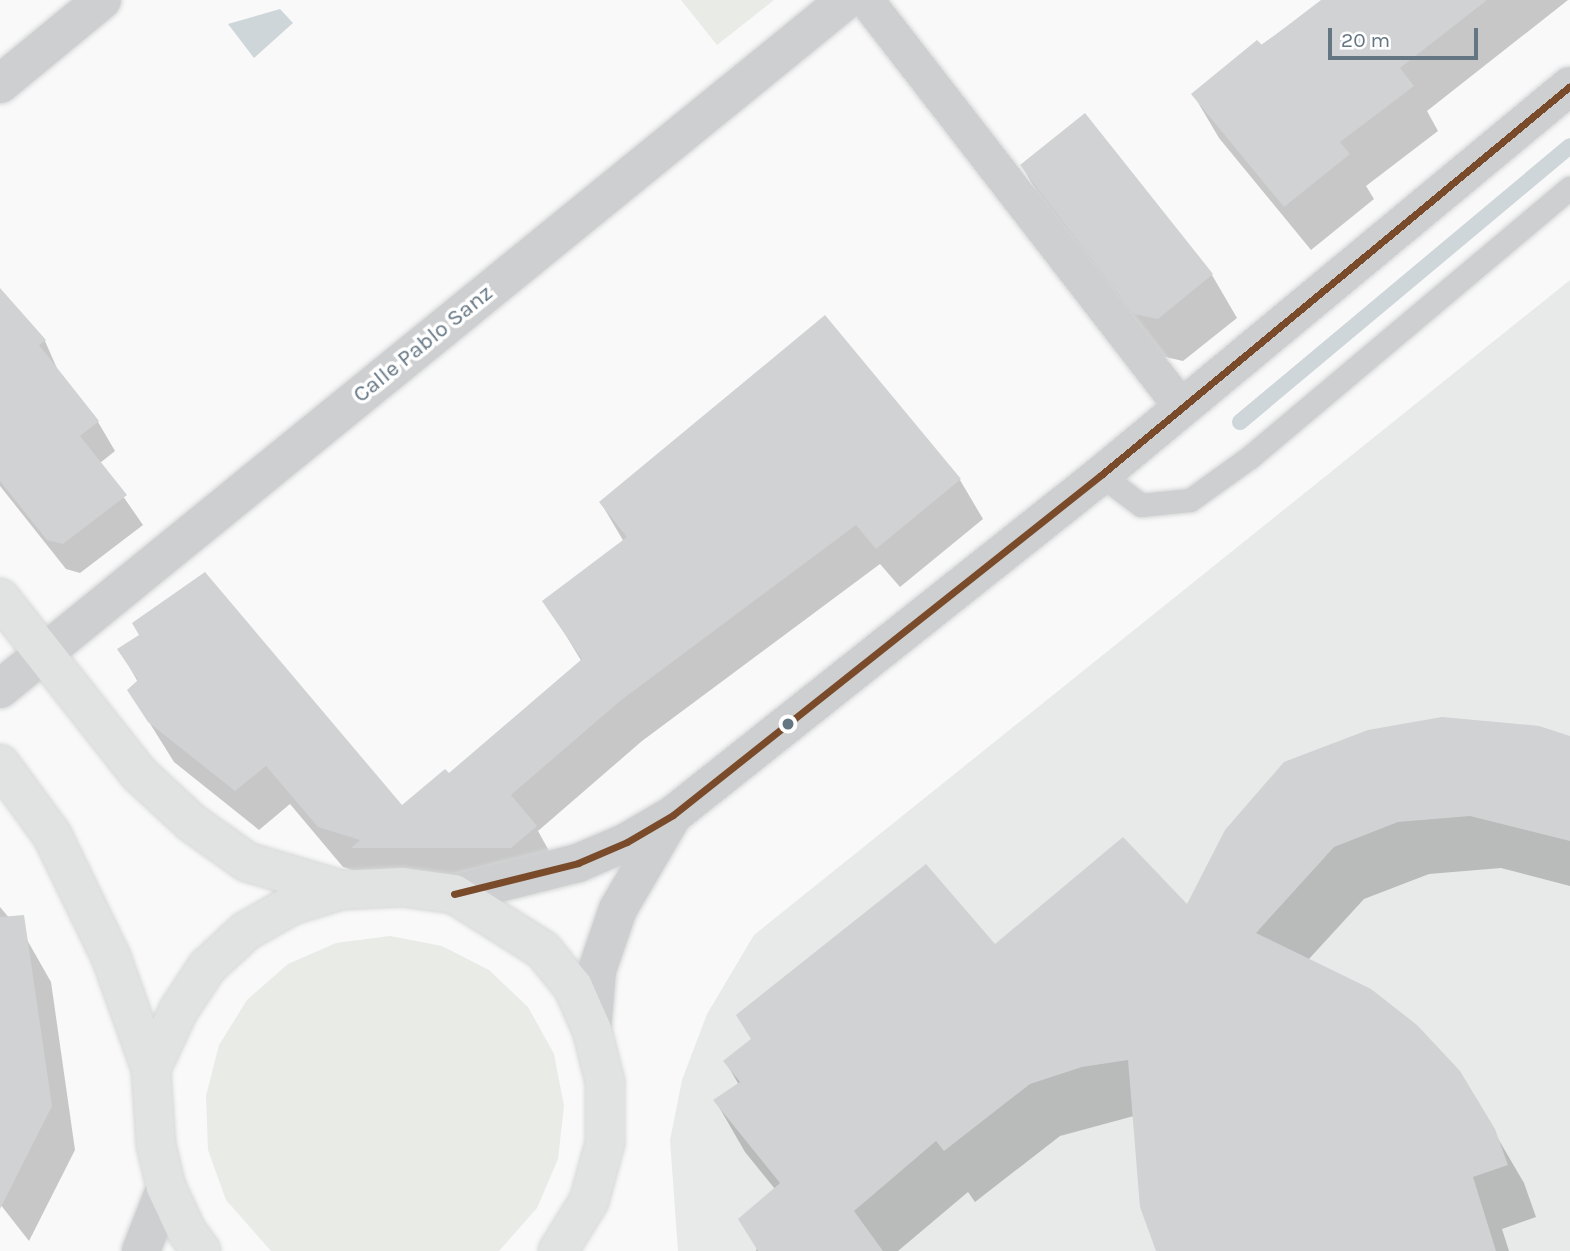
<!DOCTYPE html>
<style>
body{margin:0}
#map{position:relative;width:1570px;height:1251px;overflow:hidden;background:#f9f9f9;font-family:Karla,sans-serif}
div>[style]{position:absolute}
.built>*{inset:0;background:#e8e9e9}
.green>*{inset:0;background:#e8ebe6}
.water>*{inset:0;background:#ced6d9}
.shadow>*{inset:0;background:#0003}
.stream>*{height:16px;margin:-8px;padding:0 8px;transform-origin:8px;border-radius:8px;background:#ced6d9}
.building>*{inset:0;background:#d0d2d3}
.roads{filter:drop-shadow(0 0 2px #d5d6d7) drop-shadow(0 0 2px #d5d6d7)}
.service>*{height:23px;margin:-11.5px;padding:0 11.5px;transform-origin:11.5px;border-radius:11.5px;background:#cecfd0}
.pedestrian>*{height:35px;margin:-17.5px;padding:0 17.5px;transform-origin:17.5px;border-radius:17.5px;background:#cecfd0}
.minor>*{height:38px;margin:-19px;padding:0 19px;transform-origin:19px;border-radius:19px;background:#cecfd0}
.tertiary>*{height:38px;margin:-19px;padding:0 19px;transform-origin:19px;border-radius:19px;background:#cecfd0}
.secondary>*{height:38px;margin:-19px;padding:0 19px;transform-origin:19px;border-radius:19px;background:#e1e2e2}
.bus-1>*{height:7px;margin:-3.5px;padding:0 3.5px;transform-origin:3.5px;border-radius:3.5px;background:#7a4b2a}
.dots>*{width:19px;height:19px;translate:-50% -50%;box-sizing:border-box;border:4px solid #fff;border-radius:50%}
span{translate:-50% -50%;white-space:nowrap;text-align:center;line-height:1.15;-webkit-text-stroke:7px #fff;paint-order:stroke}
.street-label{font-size:23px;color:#657683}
.scale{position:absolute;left:1328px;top:28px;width:150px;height:32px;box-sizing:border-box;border:4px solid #657683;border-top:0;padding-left:9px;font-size:21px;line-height:24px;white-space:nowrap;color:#657683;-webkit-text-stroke:5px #fff;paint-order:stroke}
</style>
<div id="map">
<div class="built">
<i style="clip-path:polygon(1570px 280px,1570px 1251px,678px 1251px,670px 1140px,682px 1080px,707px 1014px,754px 935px)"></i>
</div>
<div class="green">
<i style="clip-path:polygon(681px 0,774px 0,717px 45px)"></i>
<i style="clip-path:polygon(390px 936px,442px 946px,489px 970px,528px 1007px,554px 1054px,564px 1106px,558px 1159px,537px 1208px,499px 1251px,271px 1251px,226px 1200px,208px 1150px,206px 1096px,219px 1045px,247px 1000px,288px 964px,336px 943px)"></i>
</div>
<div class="water">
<i style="clip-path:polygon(280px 9px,293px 23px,254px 58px,228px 24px)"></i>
</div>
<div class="shadow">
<i style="clip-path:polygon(1324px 0,1568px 0,1427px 111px,1438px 131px,1366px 186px,1374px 199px,1311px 250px,1219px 138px,1193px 94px)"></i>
<i style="clip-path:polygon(1085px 116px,1212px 275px,1237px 318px,1183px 361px,1161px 356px,1046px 209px,1022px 166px)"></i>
<i style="clip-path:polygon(8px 299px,45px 341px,59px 373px,98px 422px,115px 451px,100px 463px,143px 525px,80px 573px,66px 569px,0 486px,0 305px)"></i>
<i style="clip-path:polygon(960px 480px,983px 519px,900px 587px,880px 564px,642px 741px,538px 831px,558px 867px,534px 888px,368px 875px,343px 867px,290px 804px,259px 830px,174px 762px,129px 690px,138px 682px,119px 649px,401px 808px,449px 776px,582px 662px,545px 601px,624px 542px,601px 503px)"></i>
<i style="clip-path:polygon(1570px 738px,1570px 886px,1501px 868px,1429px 874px,1364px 899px,1308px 960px,1493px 1130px,1524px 1183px,1536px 1217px,1502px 1229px,1509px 1251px,1158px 1251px,1134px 1116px,1060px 1136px,975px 1202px,968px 1192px,898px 1251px,756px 1251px,775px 1189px,745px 1152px,715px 1100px,739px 1085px,725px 1061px,994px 946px,1187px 907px)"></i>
<i style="clip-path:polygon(0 907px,26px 938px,51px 982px,75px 1150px,29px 1241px,0 1204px)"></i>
</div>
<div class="stream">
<i style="left:1240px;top:422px;width:430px;rotate:-39.9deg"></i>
</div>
<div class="building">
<i style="clip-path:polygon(1321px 0,1487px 0,1400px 68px,1414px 86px,1340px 142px,1350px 154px,1284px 207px,1191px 94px,1257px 40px,1262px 45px)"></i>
<i style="clip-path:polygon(1085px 113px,1213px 274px,1158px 319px,1134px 314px,1020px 165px)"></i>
<i style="clip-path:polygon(0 288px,46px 340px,39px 345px,99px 421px,80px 436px,127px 495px,63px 544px,47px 540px,0 481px)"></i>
<i style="clip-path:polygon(825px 315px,961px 479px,876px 549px,856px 525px,620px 701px,511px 795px,537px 826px,511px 848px,351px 848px,360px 840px,318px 827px,266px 766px,235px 791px,148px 722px,127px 690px,138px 680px,117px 649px,139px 635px,132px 623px,205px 572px,402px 805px,445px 769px,449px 773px,582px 659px,542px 601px,627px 537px,599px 502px)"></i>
<i style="clip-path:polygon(1442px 717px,1539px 726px,1570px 736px,1570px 841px,1470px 816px,1398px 822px,1334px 847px,1256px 933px,1371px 989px,1417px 1025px,1460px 1071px,1495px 1129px,1508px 1165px,1473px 1177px,1496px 1251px,1156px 1251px,1140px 1207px,1128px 1060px,1082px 1067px,1030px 1084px,944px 1151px,936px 1141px,854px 1211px,883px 1251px,758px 1251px,738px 1219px,780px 1183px,713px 1100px,740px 1082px,723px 1061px,751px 1039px,736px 1015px,926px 864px,995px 944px,1123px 837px,1187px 904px,1225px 830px,1284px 762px,1368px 730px)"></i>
<i style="clip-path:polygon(24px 915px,52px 1106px,0 1209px,0 917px)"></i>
</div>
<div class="roads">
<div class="service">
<i style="left:1101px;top:475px;width:50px;rotate:36.9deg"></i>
<i style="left:1141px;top:505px;width:49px;rotate:-5.8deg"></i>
<i style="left:1190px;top:500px;width:74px;rotate:-35.6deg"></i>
<i style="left:1250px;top:457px;width:418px;rotate:-40.1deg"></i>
</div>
<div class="pedestrian">
<i style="left:866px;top:0;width:516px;rotate:52.24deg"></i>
</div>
<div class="minor">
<i style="left:0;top:84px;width:132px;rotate:-39.5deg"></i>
<i style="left:0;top:689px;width:1091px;rotate:-39.16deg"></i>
</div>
<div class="tertiary">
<i style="left:454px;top:894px;width:128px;rotate:-14deg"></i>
<i style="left:578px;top:863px;width:53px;rotate:-23.2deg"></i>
<i style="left:627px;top:842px;width:53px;rotate:-30.4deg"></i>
<i style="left:673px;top:815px;width:547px;rotate:-38.46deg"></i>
<i style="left:1101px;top:475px;width:609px;rotate:-39.67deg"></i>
<i style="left:592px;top:1030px;width:60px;rotate:-85.2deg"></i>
<i style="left:597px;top:970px;width:65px;rotate:-71deg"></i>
<i style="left:618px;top:909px;width:103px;rotate:-59.7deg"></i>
<i style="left:141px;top:1251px;width:69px;rotate:-68.7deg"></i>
</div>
<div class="secondary">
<i style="left:0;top:598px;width:224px;rotate:51.7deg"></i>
<i style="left:139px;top:774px;width:72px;rotate:42.8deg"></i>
<i style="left:192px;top:823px;width:67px;rotate:35.3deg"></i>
<i style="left:247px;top:862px;width:98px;rotate:16.6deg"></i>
<i style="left:0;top:764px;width:88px;rotate:53.8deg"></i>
<i style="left:52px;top:835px;width:136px;rotate:64.2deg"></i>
<i style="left:111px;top:957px;width:119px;rotate:70.3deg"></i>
<i style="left:201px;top:1251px;width:24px;rotate:-126deg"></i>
<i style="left:187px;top:1232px;width:50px;rotate:-115deg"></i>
<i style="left:166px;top:1187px;width:43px;rotate:-103.4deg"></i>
<i style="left:156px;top:1145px;width:76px;rotate:-93.8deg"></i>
<i style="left:151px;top:1069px;width:64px;rotate:-65deg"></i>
<i style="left:178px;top:1011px;width:53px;rotate:-56.6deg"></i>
<i style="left:207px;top:967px;width:53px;rotate:-42.7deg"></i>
<i style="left:246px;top:931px;width:53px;rotate:-29.5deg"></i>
<i style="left:292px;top:905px;width:51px;rotate:-17deg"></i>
<i style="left:341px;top:890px;width:61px;rotate:-2.8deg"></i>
<i style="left:402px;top:887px;width:52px;rotate:7.7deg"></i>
<i style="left:454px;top:894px;width:105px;rotate:32.2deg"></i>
<i style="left:543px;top:950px;width:48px;rotate:51deg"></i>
<i style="left:573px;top:987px;width:47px;rotate:66.2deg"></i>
<i style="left:592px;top:1030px;width:54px;rotate:76deg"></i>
<i style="left:605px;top:1082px;width:61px;rotate:90deg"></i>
<i style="left:605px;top:1143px;width:60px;rotate:105.4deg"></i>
<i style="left:589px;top:1201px;width:59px;rotate:121.8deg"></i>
</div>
</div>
<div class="bus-1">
<i style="left:454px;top:894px;width:128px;rotate:-14deg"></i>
<i style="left:578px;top:863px;width:53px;rotate:-23.2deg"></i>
<i style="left:627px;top:842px;width:53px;rotate:-30.4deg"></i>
<i style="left:673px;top:815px;width:547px;rotate:-38.46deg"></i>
<i style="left:1101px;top:475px;width:609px;rotate:-39.67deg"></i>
</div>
<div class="dots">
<i style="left:788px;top:724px;background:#657683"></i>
</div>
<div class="street-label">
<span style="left:423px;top:344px;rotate:-39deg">Calle Pablo Sanz</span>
</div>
<div class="scale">20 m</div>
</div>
